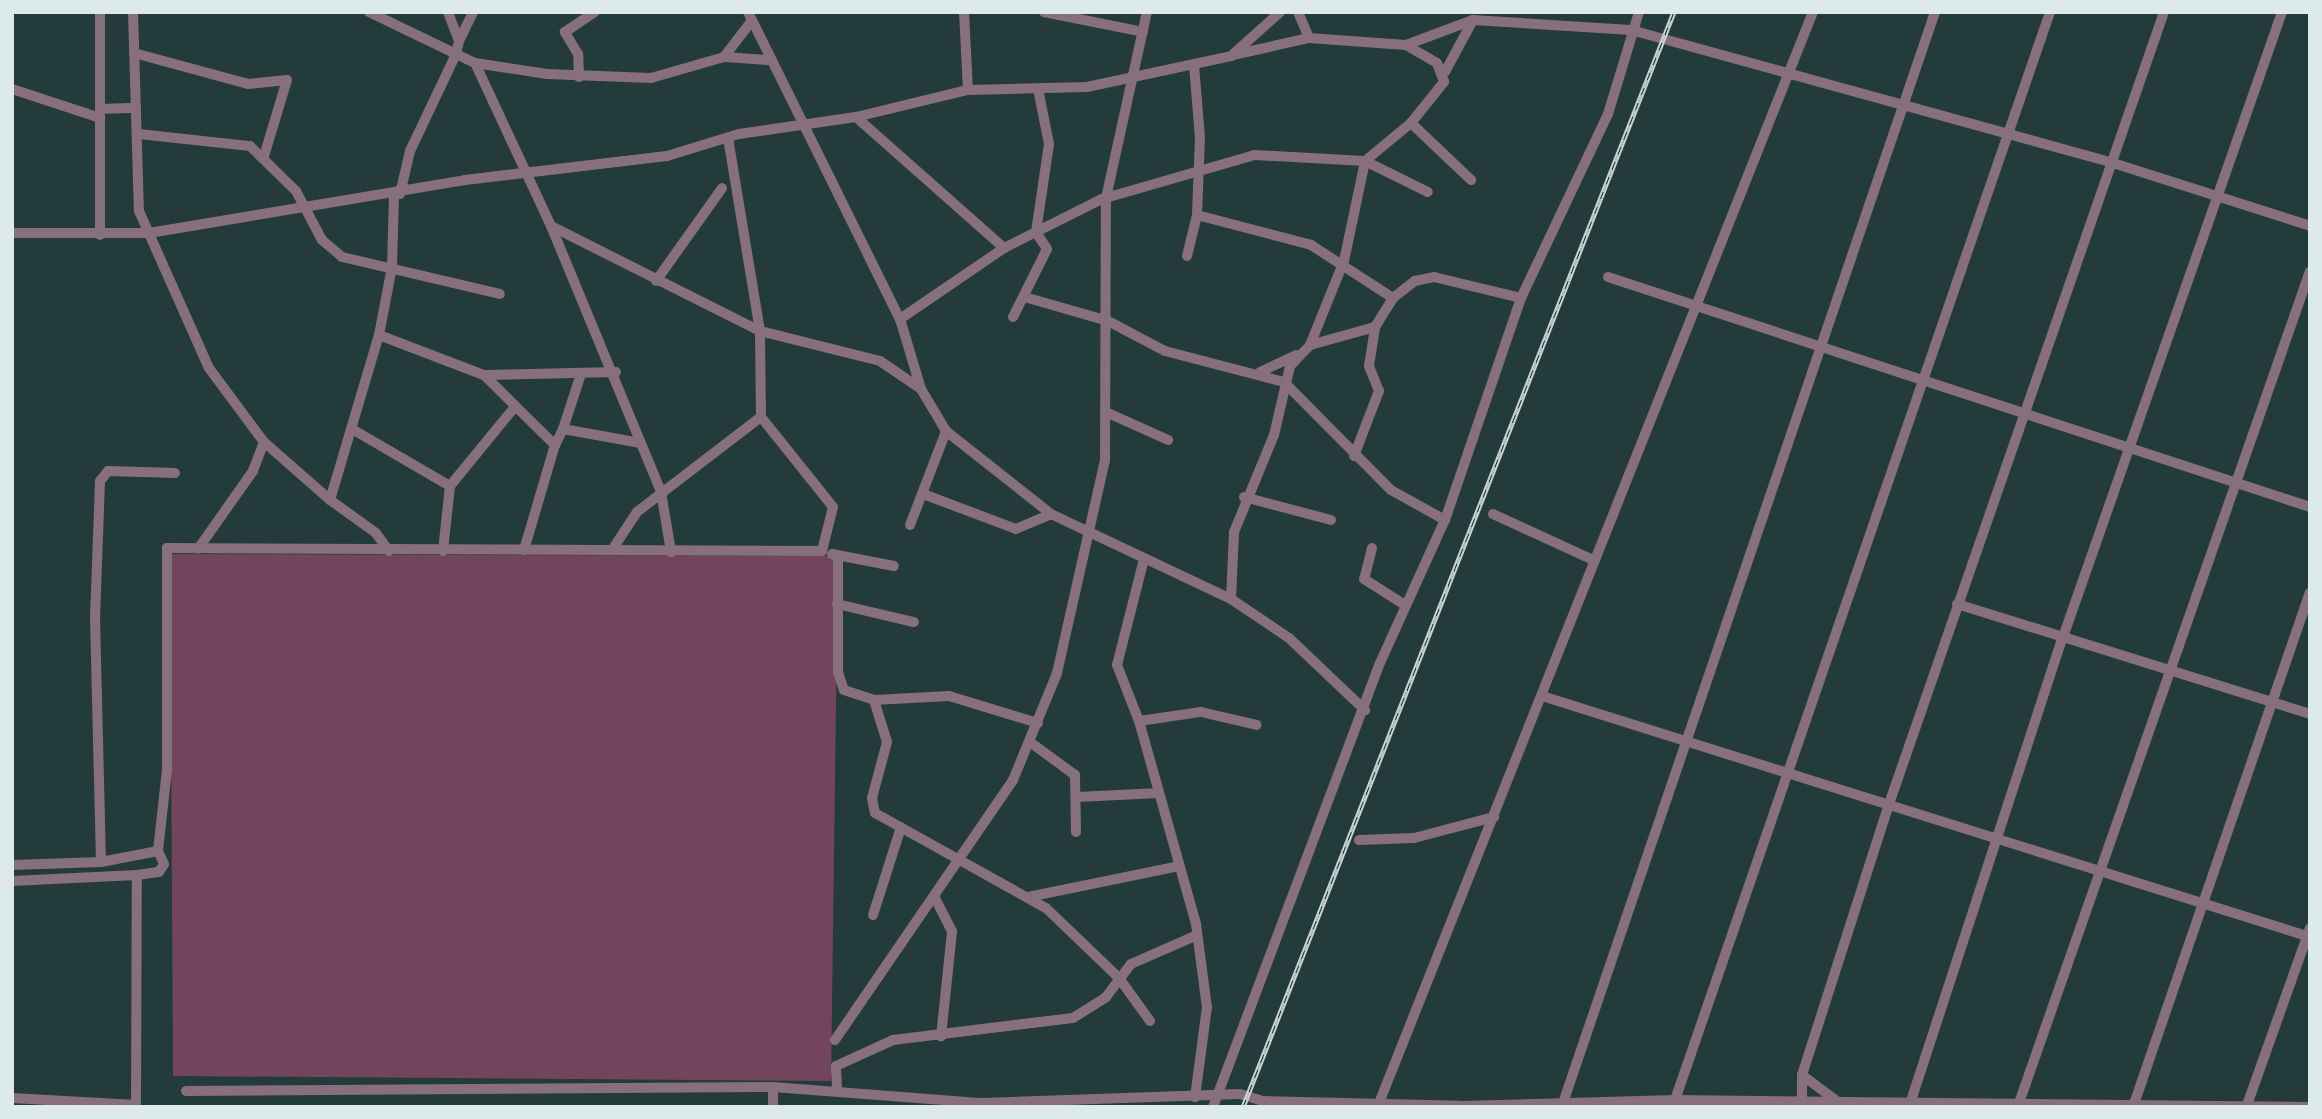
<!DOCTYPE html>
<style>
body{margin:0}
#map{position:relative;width:2322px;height:1119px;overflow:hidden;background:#233b3a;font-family:"Roboto Condensed",sans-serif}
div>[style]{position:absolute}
.green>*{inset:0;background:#72445d}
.minor>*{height:10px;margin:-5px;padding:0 5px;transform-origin:5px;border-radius:5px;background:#876f7b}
.rail>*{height:5px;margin-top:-2.5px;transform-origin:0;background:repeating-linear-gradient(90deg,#15201f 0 8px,#c5d5d4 0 16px);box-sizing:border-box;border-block:2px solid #c5d5d4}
span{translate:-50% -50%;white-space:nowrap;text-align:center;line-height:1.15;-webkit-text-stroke:5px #15201f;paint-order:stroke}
.frame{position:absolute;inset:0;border:14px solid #dcebe9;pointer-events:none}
</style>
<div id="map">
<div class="green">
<i style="clip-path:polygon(170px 554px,838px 556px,831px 1081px,173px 1076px)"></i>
</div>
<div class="minor">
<i style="left:100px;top:12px;width:223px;rotate:90deg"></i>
<i style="left:133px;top:12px;width:199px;rotate:88.3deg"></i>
<i style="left:139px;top:211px;width:172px;rotate:66deg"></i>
<i style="left:209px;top:368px;width:92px;rotate:53.4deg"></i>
<i style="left:264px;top:442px;width:31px;rotate:111deg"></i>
<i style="left:253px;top:471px;width:95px;rotate:125.2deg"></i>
<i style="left:369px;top:12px;width:118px;rotate:25.7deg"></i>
<i style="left:475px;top:63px;width:73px;rotate:8.7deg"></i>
<i style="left:547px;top:74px;width:104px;rotate:2.2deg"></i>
<i style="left:651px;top:78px;width:76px;rotate:-16deg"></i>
<i style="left:724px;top:57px;width:44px;rotate:3.9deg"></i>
<i style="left:748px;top:12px;width:343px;rotate:63.7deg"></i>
<i style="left:900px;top:319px;width:73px;rotate:73.3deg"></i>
<i style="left:921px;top:389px;width:49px;rotate:59.2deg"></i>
<i style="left:946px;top:431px;width:134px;rotate:38.3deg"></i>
<i style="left:1051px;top:514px;width:199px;rotate:25.3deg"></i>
<i style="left:1231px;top:599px;width:70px;rotate:33.9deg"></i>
<i style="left:1289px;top:638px;width:105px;rotate:43.5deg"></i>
<i style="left:964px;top:12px;width:78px;rotate:87.1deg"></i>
<i style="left:1044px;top:12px;width:101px;rotate:11.4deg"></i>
<i style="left:1298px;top:12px;width:28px;rotate:67deg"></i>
<i style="left:1309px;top:38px;width:97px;rotate:4.1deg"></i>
<i style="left:1406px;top:45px;width:72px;rotate:-20.5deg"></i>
<i style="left:1473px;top:20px;width:158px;rotate:3.6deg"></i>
<i style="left:1631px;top:30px;width:497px;rotate:15.4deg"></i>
<i style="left:2110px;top:162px;width:210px;rotate:17.7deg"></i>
<i style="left:459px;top:41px;width:32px;rotate:-64deg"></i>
<i style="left:134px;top:53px;width:118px;rotate:15.2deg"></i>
<i style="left:248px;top:84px;width:39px;rotate:-6deg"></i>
<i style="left:287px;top:80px;width:79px;rotate:106.8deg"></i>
<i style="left:1233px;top:55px;width:78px;rotate:-12.6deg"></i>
<i style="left:724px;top:57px;width:43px;rotate:-52.6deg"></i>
<i style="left:475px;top:63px;width:180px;rotate:65deg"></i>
<i style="left:551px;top:226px;width:234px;rotate:26.7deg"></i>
<i style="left:760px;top:331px;width:124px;rotate:14deg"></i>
<i style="left:880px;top:361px;width:50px;rotate:34.3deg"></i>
<i style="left:1445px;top:72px;width:59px;rotate:-61.7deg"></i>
<i style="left:579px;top:77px;width:23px;rotate:-92deg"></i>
<i style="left:578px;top:54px;width:26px;rotate:-121deg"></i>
<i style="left:565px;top:32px;width:36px;rotate:-34deg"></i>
<i style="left:12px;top:89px;width:93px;rotate:18.2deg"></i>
<i style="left:100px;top:109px;width:36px;rotate:-2deg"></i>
<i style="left:856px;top:117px;width:198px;rotate:41.5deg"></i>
<i style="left:1411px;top:123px;width:83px;rotate:43.5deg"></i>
<i style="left:139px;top:134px;width:112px;rotate:6.2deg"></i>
<i style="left:250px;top:146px;width:64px;rotate:44.4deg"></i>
<i style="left:296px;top:191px;width:55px;rotate:62deg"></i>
<i style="left:322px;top:240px;width:26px;rotate:40deg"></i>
<i style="left:342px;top:257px;width:162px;rotate:13.2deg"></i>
<i style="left:1365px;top:161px;width:70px;rotate:26.2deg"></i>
<i style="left:400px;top:194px;width:44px;rotate:-76.9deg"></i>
<i style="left:410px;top:151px;width:107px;rotate:-64.6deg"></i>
<i style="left:456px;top:54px;width:13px;rotate:-77deg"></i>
<i style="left:459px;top:41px;width:31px;rotate:-111deg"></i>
<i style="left:1197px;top:215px;width:118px;rotate:14.7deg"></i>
<i style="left:1311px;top:245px;width:98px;rotate:32.9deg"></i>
<i style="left:1393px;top:298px;width:28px;rotate:-38deg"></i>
<i style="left:1415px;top:281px;width:19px;rotate:-12deg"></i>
<i style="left:1434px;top:277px;width:89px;rotate:13.6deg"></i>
<i style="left:551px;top:226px;width:288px;rotate:67.5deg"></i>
<i style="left:661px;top:492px;width:61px;rotate:80.5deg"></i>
<i style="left:12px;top:233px;width:137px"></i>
<i style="left:149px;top:233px;width:320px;rotate:-9.5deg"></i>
<i style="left:465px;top:180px;width:203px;rotate:-6.8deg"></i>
<i style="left:667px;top:156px;width:75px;rotate:-17deg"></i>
<i style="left:739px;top:134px;width:118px;rotate:-8.3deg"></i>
<i style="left:856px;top:117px;width:115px;rotate:-13.6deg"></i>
<i style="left:968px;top:90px;width:119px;rotate:-1.4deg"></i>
<i style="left:1087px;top:87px;width:147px;rotate:-12.1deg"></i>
<i style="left:1231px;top:56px;width:66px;rotate:-41.9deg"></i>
<i style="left:1187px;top:256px;width:42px;rotate:-76.3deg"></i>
<i style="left:1197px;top:215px;width:77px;rotate:-87.8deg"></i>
<i style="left:1200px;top:138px;width:73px;rotate:-94.7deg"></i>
<i style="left:1608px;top:277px;width:739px;rotate:18.14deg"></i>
<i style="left:656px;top:281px;width:114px;rotate:-54.6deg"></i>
<i style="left:1028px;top:298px;width:83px;rotate:16deg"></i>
<i style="left:1108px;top:321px;width:64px;rotate:27.8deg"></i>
<i style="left:1165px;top:351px;width:123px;rotate:14.6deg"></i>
<i style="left:1284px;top:382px;width:152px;rotate:45.3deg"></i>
<i style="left:1391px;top:490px;width:62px;rotate:29.1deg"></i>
<i style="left:1013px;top:317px;width:76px;rotate:-63.4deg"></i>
<i style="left:1047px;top:249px;width:20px;rotate:-123deg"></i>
<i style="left:1036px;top:232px;width:89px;rotate:-81.6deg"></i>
<i style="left:1049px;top:144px;width:56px;rotate:-101.3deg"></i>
<i style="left:900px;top:319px;width:126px;rotate:-34.3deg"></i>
<i style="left:1004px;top:248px;width:110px;rotate:-26.6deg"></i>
<i style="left:1102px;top:199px;width:158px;rotate:-16.1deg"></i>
<i style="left:1254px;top:155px;width:111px;rotate:3.1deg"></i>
<i style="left:1365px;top:161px;width:60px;rotate:-39.6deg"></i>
<i style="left:1411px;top:123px;width:53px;rotate:-51.2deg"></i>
<i style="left:1444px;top:82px;width:20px;rotate:-110deg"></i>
<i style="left:1437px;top:63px;width:36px;rotate:-150deg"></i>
<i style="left:379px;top:335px;width:112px;rotate:20.9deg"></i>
<i style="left:484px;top:375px;width:100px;rotate:44.6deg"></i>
<i style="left:555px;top:445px;width:18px;rotate:-63deg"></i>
<i style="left:563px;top:429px;width:79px;rotate:10.2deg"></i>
<i style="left:1310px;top:345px;width:91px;rotate:-68deg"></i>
<i style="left:1344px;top:261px;width:102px;rotate:-78.1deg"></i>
<i style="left:1260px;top:372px;width:40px;rotate:-25deg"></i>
<i style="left:484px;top:375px;width:132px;rotate:-1.3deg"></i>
<i style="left:1108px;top:413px;width:66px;rotate:24.2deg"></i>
<i style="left:352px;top:429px;width:113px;rotate:30.2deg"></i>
<i style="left:563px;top:429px;width:58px;rotate:-71.9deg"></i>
<i style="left:264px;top:442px;width:88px;rotate:41.3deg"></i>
<i style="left:1354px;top:456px;width:70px;rotate:-69deg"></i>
<i style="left:1379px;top:391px;width:27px;rotate:-112deg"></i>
<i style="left:1369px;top:366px;width:39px;rotate:-81deg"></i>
<i style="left:923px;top:494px;width:99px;rotate:20.6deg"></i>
<i style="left:1016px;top:529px;width:38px;rotate:-23deg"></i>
<i style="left:1244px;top:497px;width:90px;rotate:14.8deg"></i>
<i style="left:1493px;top:514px;width:112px;rotate:24.7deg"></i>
<i style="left:910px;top:525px;width:101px;rotate:-69deg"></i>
<i style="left:1372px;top:548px;width:32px;rotate:104deg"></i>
<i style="left:1364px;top:579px;width:49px;rotate:32.4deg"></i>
<i style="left:524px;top:550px;width:109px;rotate:-73.6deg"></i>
<i style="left:612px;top:550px;width:45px;rotate:-56.7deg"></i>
<i style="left:637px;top:512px;width:156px;rotate:-37.5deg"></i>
<i style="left:389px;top:551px;width:22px;rotate:-126deg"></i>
<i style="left:376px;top:533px;width:57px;rotate:-144.3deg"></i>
<i style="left:330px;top:500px;width:172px;rotate:-73.5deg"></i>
<i style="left:379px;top:335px;width:69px;rotate:-79.2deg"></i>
<i style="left:392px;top:267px;width:72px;rotate:-88.4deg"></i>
<i style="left:443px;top:551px;width:65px;rotate:-83.9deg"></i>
<i style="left:450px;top:486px;width:99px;rotate:-50.7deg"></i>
<i style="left:832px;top:554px;width:63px;rotate:11deg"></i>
<i style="left:838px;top:556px;width:116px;rotate:90deg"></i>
<i style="left:838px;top:672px;width:19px;rotate:72deg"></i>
<i style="left:844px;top:690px;width:32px;rotate:18deg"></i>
<i style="left:874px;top:700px;width:75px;rotate:-3.1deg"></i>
<i style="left:949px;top:696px;width:93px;rotate:16.9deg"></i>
<i style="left:1144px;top:559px;width:109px;rotate:104.3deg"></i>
<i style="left:1117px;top:665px;width:60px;rotate:68.6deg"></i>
<i style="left:1139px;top:721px;width:211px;rotate:74.3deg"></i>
<i style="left:1196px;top:924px;width:84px;rotate:82.5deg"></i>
<i style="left:1207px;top:1007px;width:91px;rotate:97.6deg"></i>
<i style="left:1231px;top:599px;width:67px;rotate:-87.4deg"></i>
<i style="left:1234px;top:532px;width:105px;rotate:-67.6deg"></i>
<i style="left:1274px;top:435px;width:71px;rotate:-76.9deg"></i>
<i style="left:1290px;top:366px;width:29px;rotate:-46deg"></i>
<i style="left:1310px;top:345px;width:67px;rotate:-15.5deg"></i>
<i style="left:1375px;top:327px;width:34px;rotate:-58deg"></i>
<i style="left:837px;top:604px;width:79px;rotate:13.2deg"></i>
<i style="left:1957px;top:604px;width:370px;rotate:17.3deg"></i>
<i style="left:1542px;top:696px;width:805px;rotate:17.42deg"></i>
<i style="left:874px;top:700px;width:44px;rotate:72.8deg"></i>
<i style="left:887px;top:742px;width:58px;rotate:105deg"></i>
<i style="left:872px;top:798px;width:15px;rotate:79deg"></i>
<i style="left:875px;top:813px;width:196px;rotate:29.1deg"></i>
<i style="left:1046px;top:908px;width:101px;rotate:43.8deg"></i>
<i style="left:1119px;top:978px;width:53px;rotate:54.2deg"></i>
<i style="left:1139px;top:721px;width:63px;rotate:-8.3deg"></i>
<i style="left:1201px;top:712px;width:57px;rotate:13.1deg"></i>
<i style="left:1030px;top:742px;width:56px;rotate:36.3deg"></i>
<i style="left:1075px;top:775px;width:57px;rotate:89deg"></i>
<i style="left:1077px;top:797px;width:82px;rotate:-2.8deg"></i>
<i style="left:1359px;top:840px;width:55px;rotate:-2.1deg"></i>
<i style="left:1414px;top:838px;width:83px;rotate:-14.7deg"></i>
<i style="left:101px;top:862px;width:244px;rotate:-91.4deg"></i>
<i style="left:95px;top:618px;width:137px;rotate:-87.9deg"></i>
<i style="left:100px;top:481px;width:13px;rotate:-51deg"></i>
<i style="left:108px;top:471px;width:67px;rotate:1.7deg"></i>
<i style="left:12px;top:865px;width:89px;rotate:-1.9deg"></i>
<i style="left:101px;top:862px;width:58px;rotate:-10.9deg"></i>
<i style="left:12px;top:881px;width:125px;rotate:-2.7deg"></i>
<i style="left:137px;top:875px;width:22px;rotate:-8deg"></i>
<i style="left:159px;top:872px;width:9px;rotate:-58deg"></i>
<i style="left:164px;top:864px;width:14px;rotate:-115deg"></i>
<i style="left:158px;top:851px;width:81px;rotate:-83.7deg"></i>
<i style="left:167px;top:770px;width:222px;rotate:-90deg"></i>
<i style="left:167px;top:548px;width:655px;rotate:0.26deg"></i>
<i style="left:822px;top:551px;width:45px;rotate:-76deg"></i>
<i style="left:833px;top:507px;width:115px;rotate:-128.7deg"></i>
<i style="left:761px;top:417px;width:86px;rotate:-90.7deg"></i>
<i style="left:760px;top:331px;width:196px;rotate:-99.4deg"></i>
<i style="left:1028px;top:897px;width:154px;rotate:-11.6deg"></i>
<i style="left:935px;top:898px;width:38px;rotate:63deg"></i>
<i style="left:952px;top:932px;width:105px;rotate:96deg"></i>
<i style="left:873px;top:915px;width:92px;rotate:-72.3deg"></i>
<i style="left:835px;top:1040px;width:315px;rotate:-55.6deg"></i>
<i style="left:1013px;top:780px;width:116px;rotate:-67.6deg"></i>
<i style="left:1057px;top:673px;width:218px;rotate:-77.3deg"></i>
<i style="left:1105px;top:460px;width:262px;rotate:-89.8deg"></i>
<i style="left:1106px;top:198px;width:190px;rotate:-77.6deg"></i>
<i style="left:1802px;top:1075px;width:45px;rotate:36.9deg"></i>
<i style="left:837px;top:1088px;width:22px;rotate:-93deg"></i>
<i style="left:836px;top:1066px;width:63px;rotate:-24.5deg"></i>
<i style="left:893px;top:1040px;width:181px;rotate:-7deg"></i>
<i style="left:1073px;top:1018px;width:39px;rotate:-32deg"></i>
<i style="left:1106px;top:997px;width:41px;rotate:-52.9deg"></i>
<i style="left:1131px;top:964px;width:72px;rotate:-23.7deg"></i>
<i style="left:186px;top:1091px;width:587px;rotate:-0.39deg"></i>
<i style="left:773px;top:1087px;width:210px;rotate:4.4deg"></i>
<i style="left:982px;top:1103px;width:258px;rotate:-2deg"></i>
<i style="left:1240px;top:1094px;width:24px;rotate:17deg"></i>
<i style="left:1263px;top:1101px;width:198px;rotate:1.4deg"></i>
<i style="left:1461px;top:1106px;width:214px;rotate:-1.6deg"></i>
<i style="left:1675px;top:1100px;width:634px;rotate:0.63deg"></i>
<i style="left:12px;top:1098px;width:124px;rotate:3.2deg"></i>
<i style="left:1564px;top:1100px;width:1150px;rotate:-71.17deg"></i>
<i style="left:1675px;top:1100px;width:1151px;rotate:-70.98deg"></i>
<i style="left:1379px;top:1103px;width:1174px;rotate:-68.31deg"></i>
<i style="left:2019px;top:1103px;width:881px;rotate:-70.72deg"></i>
<i style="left:2134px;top:1104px;width:541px;rotate:-71.03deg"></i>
<i style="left:2247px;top:1105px;width:188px;rotate:-70.4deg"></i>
<i style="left:136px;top:1107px;width:232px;rotate:-89.8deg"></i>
<i style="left:773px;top:1107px;width:20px;rotate:-90deg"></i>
<i style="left:1213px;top:1107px;width:474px;rotate:-69.4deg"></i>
<i style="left:1380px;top:663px;width:157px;rotate:-65.6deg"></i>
<i style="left:1445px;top:520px;width:235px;rotate:-71.1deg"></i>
<i style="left:1521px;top:298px;width:204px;rotate:-64.7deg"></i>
<i style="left:1608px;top:114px;width:107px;rotate:-73.1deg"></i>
<i style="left:1802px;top:1107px;width:32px;rotate:-90deg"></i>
<i style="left:1802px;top:1075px;width:285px;rotate:-72.2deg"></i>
<i style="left:1889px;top:804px;width:838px;rotate:-70.85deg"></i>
<i style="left:1909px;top:1107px;width:491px;rotate:-71.9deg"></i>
<i style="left:2062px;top:640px;width:665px;rotate:-70.69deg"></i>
</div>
<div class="rail">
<i style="left:1243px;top:1107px;width:1177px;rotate:-68.52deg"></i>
</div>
<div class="frame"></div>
</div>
